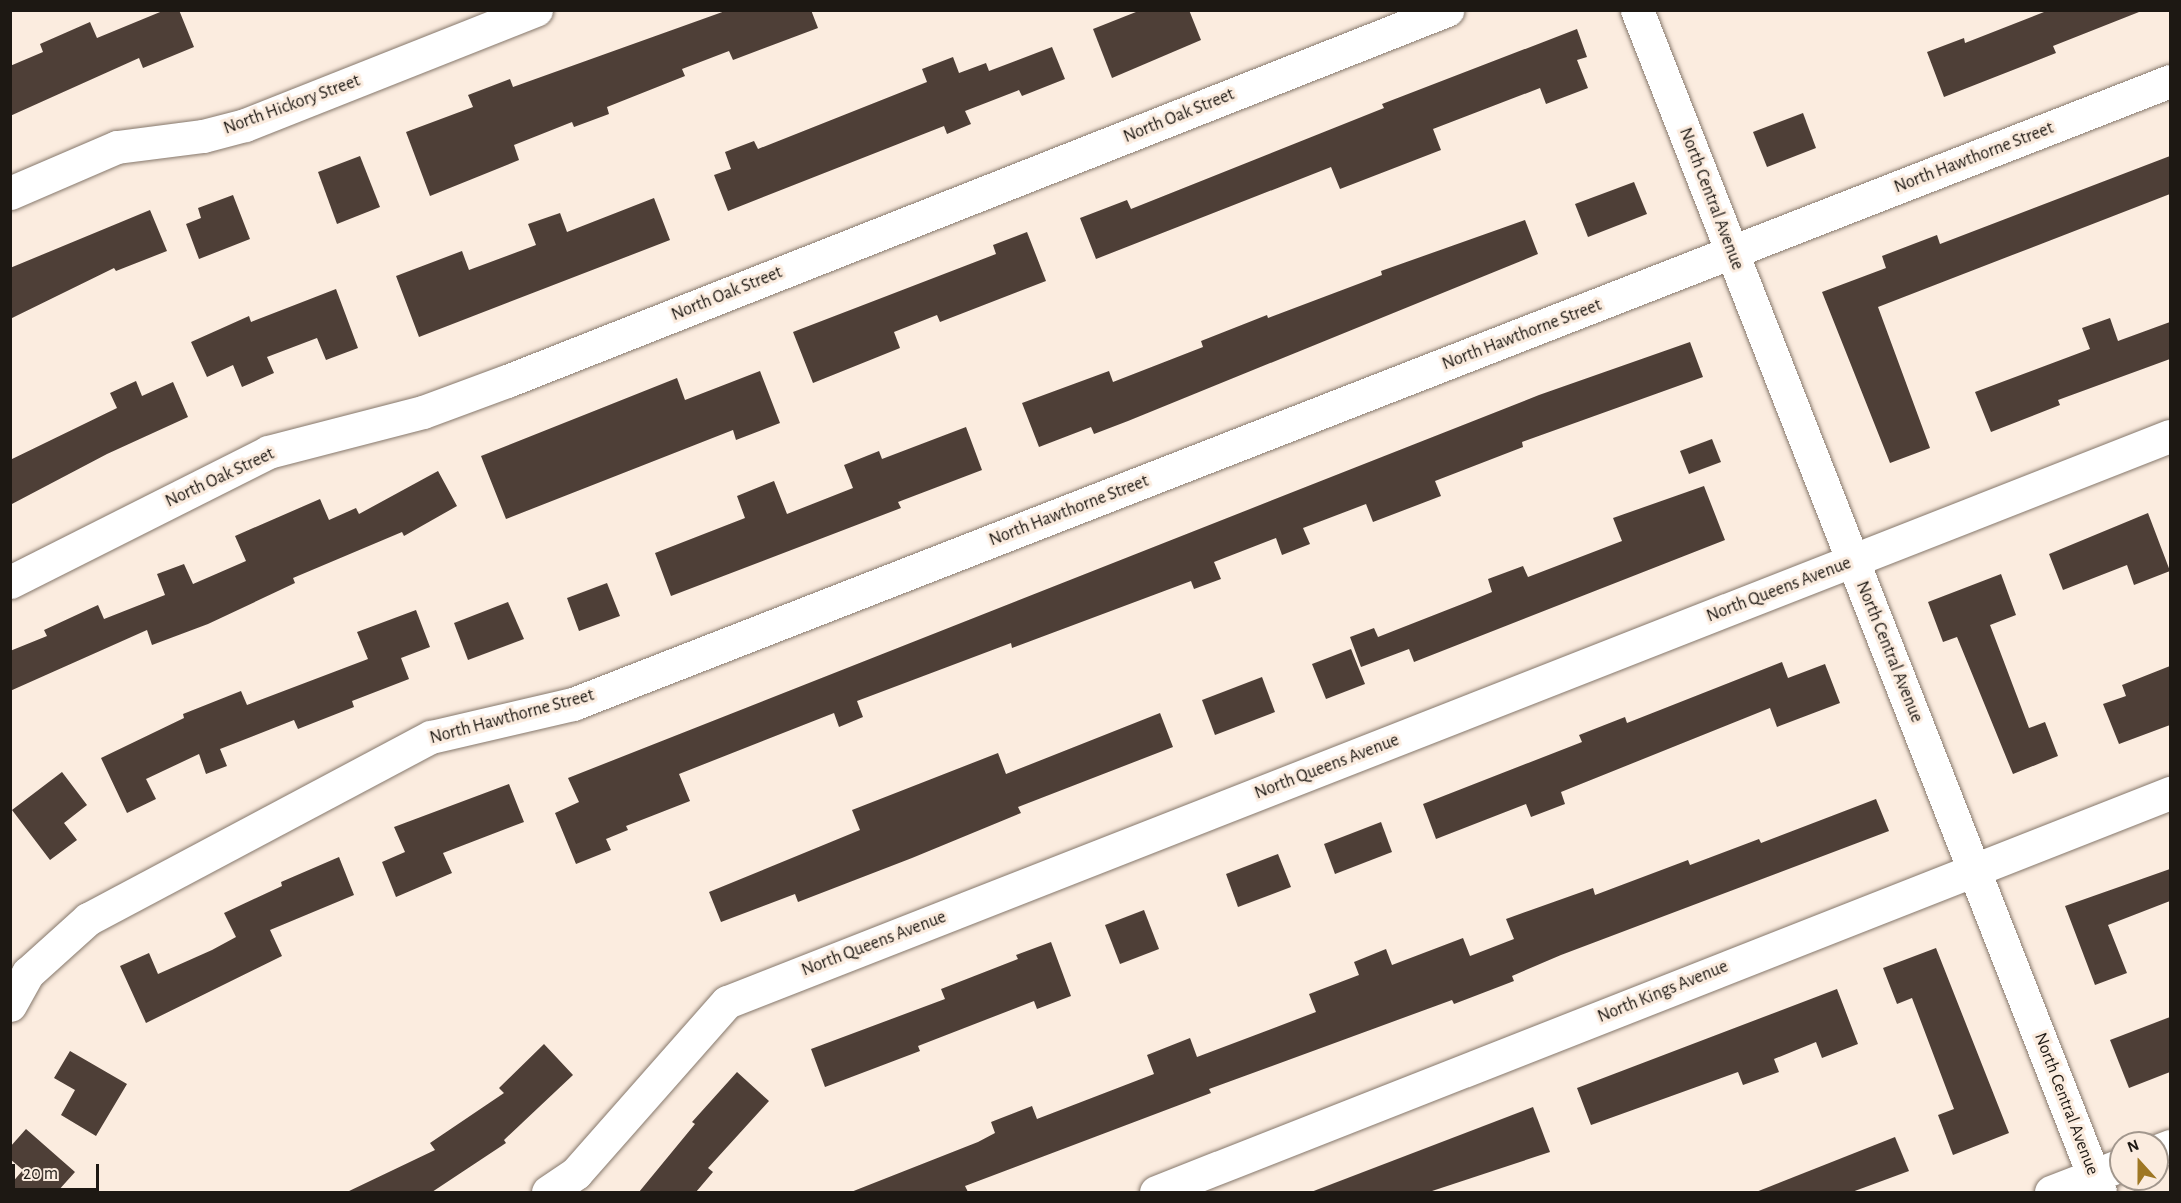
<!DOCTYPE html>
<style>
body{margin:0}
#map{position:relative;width:2181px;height:1203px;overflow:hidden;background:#fbecdf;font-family:"Alegreya Sans",sans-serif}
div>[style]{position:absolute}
.building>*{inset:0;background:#4e3f37}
.roads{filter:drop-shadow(0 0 2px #86786c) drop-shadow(0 0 2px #86786c)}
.minor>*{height:33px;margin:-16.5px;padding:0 16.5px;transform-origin:16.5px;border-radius:16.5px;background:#fff}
span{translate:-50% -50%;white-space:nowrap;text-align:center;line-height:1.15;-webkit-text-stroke:6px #fbecdf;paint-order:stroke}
.street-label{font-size:18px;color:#1d1813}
.frame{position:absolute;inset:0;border:12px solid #1d1813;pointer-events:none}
.north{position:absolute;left:2109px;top:1131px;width:60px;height:60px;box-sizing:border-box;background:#fbecdf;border:2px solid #a2978d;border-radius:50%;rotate:339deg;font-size:16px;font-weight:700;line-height:24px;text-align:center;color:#1d1813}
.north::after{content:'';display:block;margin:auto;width:21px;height:27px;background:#9e7724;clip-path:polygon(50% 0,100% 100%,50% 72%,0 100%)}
.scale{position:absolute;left:12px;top:1164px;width:87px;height:27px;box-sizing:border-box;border:3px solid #1d1813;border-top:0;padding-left:8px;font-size:18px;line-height:21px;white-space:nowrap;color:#1d1813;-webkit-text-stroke:4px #fbecdf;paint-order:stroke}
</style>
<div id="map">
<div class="building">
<i style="clip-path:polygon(165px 10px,179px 10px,194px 47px,143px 68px,139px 58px,10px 116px,10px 66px,43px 52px,40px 44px,90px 22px,97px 38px)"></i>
<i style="clip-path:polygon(728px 10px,811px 10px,818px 28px,733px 60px,729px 51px,682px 69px,685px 76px,607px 107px,609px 114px,574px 127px,572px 122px,514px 145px,519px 160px,430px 196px,406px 132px,473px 107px,468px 95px,510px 79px,513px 87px)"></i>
<i style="clip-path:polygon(1141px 10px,1189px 10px,1201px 40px,1112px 78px,1093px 29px)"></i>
<i style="clip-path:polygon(2049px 10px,2139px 12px,2053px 46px,2056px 53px,1944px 97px,1927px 52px,1964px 38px,1965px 43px)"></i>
<i style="clip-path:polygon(1577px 29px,1587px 57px,1577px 60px,1588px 88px,1546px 104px,1540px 88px,1433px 129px,1441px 150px,1340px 189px,1331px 167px,1096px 259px,1080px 218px,1127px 200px,1131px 209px,1384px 108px,1382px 104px)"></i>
<i style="clip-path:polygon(1052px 47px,1065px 79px,1022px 96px,1019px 90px,965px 111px,971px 124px,947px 134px,944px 126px,728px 211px,714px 175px,731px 169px,725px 152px,754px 141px,758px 149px,927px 82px,922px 69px,953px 57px,959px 73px,986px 63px,989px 71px)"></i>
<i style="clip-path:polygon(1803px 113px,1816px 148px,1767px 167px,1753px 132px)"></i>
<i style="clip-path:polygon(360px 156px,380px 207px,337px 224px,318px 172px)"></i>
<i style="clip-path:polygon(2170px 156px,2170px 194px,1878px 307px,1930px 448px,1890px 463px,1822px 292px,1886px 268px,1882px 256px,1937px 235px,1940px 244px)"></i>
<i style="clip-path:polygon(1634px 182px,1647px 214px,1588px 237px,1575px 204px)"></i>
<i style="clip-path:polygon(233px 195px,250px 239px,199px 259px,186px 224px,201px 218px,198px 208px)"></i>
<i style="clip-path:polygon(654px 198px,670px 240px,419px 337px,396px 276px,462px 251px,469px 270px,536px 245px,528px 224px,560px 213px,567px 232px)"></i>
<i style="clip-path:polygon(150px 210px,167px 251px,116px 271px,114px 268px,10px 319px,10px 268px)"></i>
<i style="clip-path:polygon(1525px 220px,1538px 254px,1128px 421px,1094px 434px,1091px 427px,1039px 447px,1022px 403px,1109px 371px,1113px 382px,1203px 347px,1201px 341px,1267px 315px,1268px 318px,1382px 275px,1381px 271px)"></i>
<i style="clip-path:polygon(1027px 232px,1046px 281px,940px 322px,937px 315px,894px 332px,900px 348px,813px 383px,793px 332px,996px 254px,993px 245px)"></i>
<i style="clip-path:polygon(336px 289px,358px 348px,326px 360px,317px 338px,267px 357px,274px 373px,242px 387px,233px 365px,207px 377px,191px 342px,249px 316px,251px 322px)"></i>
<i style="clip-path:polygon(2110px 318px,2118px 341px,2170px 322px,2170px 359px,2058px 400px,2060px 405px,1991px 432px,1975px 392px,2090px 349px,2082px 328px)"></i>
<i style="clip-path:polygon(1690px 342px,1703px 377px,1522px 442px,1523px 447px,1435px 481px,1441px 496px,1373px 522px,1366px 504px,1303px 528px,1310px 544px,1282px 555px,1276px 538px,1214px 562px,1221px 579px,1194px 589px,1191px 581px,1012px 648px,1011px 643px,857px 701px,863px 717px,839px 727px,834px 713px,679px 774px,690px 801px,626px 826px,628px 830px,606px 839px,611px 850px,576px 864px,555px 813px,579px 802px,568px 778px,1539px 395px)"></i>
<i style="clip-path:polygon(760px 371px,780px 423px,736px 440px,733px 430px,506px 519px,481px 456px,677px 378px,685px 400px)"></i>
<i style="clip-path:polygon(136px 381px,142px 396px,173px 382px,188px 417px,107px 454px,10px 505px,10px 460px,117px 408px,110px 393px)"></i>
<i style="clip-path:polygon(966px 427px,982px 470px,898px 502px,901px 508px,671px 596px,655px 553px,745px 518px,737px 496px,774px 481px,787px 514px,853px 488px,844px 465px,879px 451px,882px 459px)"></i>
<i style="clip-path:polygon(1712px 439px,1721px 462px,1689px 474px,1680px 451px)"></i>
<i style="clip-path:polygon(438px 471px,457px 506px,404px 536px,402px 532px,293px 578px,295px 583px,208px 624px,152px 645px,147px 630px,10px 691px,10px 651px,47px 636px,44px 630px,98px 605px,104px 619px,165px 595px,157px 574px,184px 564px,193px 584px,246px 561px,235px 536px,320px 499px,329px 520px,356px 508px,359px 514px)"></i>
<i style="clip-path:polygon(1704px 486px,1725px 540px,1414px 662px,1409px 649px,1361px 667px,1350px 637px,1374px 628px,1378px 637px,1475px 599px,1492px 592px,1488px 579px,1523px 566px,1528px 577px,1622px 541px,1613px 518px)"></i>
<i style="clip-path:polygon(2148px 513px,2170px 571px,2134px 585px,2127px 565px,2063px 590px,2049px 554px)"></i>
<i style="clip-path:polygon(2001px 574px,2016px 615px,1990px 625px,2029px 728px,2045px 722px,2058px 756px,2013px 774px,1957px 637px,1943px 642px,1928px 602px)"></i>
<i style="clip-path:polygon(607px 583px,620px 616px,579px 631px,567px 598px)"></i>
<i style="clip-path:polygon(508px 602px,524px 639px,468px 660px,454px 623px)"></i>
<i style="clip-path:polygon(416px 610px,430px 647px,401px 658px,409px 679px,352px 701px,354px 707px,298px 729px,294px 720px,220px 749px,227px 766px,206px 774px,199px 754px,146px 779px,156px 799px,127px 813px,101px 758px,184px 718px,183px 714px,241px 691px,247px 705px,368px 659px,357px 632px)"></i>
<i style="clip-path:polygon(1351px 649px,1365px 684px,1326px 699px,1312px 664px)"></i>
<i style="clip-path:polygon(1782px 662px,1788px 678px,1825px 664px,1840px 703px,1777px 727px,1770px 708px,1561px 792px,1565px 804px,1531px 817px,1526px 804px,1436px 839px,1423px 804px,1582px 742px,1579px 735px,1625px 717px,1627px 723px)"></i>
<i style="clip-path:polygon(2170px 666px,2170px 725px,2119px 744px,2103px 704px,2126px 696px,2122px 685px)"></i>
<i style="clip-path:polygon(1262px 677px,1275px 712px,1215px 735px,1202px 700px)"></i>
<i style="clip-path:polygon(1160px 713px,1173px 747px,1018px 807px,1021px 813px,912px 858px,798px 902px,795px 894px,721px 922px,709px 892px,860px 830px,852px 810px,998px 753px,1006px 774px)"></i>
<i style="clip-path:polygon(62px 772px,87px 805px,64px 823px,77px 840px,50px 860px,12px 810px)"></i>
<i style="clip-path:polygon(509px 784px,524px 822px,443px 853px,452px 873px,396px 897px,382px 862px,405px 852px,394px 827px)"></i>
<i style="clip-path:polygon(1876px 799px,1889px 831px,1561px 955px,1512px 976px,1514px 981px,1454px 1004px,1452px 1000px,1209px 1089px,1211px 1093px,965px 1186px,968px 1192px,851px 1192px,978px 1142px,995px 1133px,991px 1122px,1032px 1106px,1037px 1119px,1154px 1074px,1147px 1055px,1190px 1038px,1197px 1057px,1316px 1012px,1309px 994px,1359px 975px,1354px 962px,1386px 949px,1392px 965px,1463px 938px,1470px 956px,1514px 939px,1506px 919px,1593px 888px,1595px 895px,1688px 860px,1690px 865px,1759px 839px,1761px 843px)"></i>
<i style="clip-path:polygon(1381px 822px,1392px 852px,1335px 874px,1324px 844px)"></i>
<i style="clip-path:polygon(1278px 854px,1291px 887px,1238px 907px,1226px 874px)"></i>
<i style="clip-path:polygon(339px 857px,354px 895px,270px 930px,282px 956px,146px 1023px,120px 966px,149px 953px,158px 974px,212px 950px,236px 937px,224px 913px,282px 886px,281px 882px)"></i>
<i style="clip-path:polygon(2170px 869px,2170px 901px,2108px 925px,2127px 973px,2095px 985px,2065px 906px)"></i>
<i style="clip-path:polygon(1144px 910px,1159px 949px,1120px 964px,1105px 925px)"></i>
<i style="clip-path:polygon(1051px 942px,1071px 996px,1037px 1009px,1034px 1001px,918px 1046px,920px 1051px,825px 1087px,811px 1049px,945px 999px,941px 989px,1018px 959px,1016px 955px)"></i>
<i style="clip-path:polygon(1936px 948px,2009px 1133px,1953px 1155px,1938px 1115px,1954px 1109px,1912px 998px,1897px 1004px,1883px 968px)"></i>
<i style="clip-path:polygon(1837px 989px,1858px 1044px,1822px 1058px,1816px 1042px,1774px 1059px,1779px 1072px,1743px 1085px,1738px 1072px,1591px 1125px,1577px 1088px)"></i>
<i style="clip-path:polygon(2170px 1017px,2170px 1072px,2129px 1088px,2110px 1040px)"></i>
<i style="clip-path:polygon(544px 1044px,573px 1075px,504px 1140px,506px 1143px,432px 1192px,347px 1192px,435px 1150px,430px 1143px,504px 1093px,499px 1088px)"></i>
<i style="clip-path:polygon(70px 1051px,127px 1084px,96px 1136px,61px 1115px,75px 1090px,54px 1078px)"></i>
<i style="clip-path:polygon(737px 1072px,769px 1101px,708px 1168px,713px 1172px,696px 1192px,639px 1192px,695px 1124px,692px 1122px)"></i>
<i style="clip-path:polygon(1533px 1107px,1550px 1152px,1429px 1192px,1311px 1192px)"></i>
<i style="clip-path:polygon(26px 1129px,75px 1172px,57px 1192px,10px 1192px,10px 1185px,23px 1170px,10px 1159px,10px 1147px)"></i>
<i style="clip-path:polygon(1895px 1137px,1909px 1171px,1852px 1192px,1756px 1192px)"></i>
</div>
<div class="roads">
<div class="minor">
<i style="left:1637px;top:10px;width:1269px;rotate:68.61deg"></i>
<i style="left:10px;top:193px;width:116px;rotate:-23.3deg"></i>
<i style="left:117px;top:147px;width:87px;rotate:-7.3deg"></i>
<i style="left:203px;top:136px;width:43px;rotate:-14.7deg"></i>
<i style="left:245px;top:125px;width:313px;rotate:-21.6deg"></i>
<i style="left:10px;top:582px;width:289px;rotate:-26.7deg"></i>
<i style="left:268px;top:452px;width:160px;rotate:-14.5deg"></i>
<i style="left:423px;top:412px;width:90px;rotate:-20.3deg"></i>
<i style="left:507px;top:381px;width:1011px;rotate:-21.54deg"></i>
<i style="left:10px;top:1005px;width:37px;rotate:-61deg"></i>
<i style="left:28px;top:973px;width:81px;rotate:-42deg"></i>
<i style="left:88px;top:919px;width:388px;rotate:-28deg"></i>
<i style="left:431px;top:737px;width:146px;rotate:-13.1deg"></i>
<i style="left:573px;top:704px;width:1714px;rotate:-21.31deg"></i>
<i style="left:2157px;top:1151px;width:14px;rotate:-21deg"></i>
<i style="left:548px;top:1192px;width:34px;rotate:-34deg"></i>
<i style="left:576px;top:1173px;width:228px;rotate:-48.6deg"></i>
<i style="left:727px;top:1002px;width:1550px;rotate:-21.42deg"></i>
<i style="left:1156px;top:1192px;width:1090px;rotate:-21.48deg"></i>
<i style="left:2051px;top:1192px;width:75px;rotate:-21.1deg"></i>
</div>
</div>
<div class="street-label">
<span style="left:292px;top:105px;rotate:-20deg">North Hickory Street</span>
<span style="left:1179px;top:116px;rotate:-22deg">North Oak Street</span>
<span style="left:1974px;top:158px;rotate:-21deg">North Hawthorne Street</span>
<span style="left:1711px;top:199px;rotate:69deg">North Central Avenue</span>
<span style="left:727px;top:294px;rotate:-22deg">North Oak Street</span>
<span style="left:1522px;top:335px;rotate:-21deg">North Hawthorne Street</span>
<span style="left:220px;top:478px;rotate:-25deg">North Oak Street</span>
<span style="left:1069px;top:511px;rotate:-21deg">North Hawthorne Street</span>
<span style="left:1779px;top:590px;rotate:-21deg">North Queens Avenue</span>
<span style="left:1889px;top:652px;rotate:68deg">North Central Avenue</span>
<span style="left:512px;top:717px;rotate:-15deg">North Hawthorne Street</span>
<span style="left:1327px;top:767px;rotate:-21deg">North Queens Avenue</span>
<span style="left:874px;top:944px;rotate:-21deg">North Queens Avenue</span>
<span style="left:1663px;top:992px;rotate:-22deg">North Kings Avenue</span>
<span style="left:2066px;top:1104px;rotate:69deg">North Central Avenue</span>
</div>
<div class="frame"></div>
<div class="north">N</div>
<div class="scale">20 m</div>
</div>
